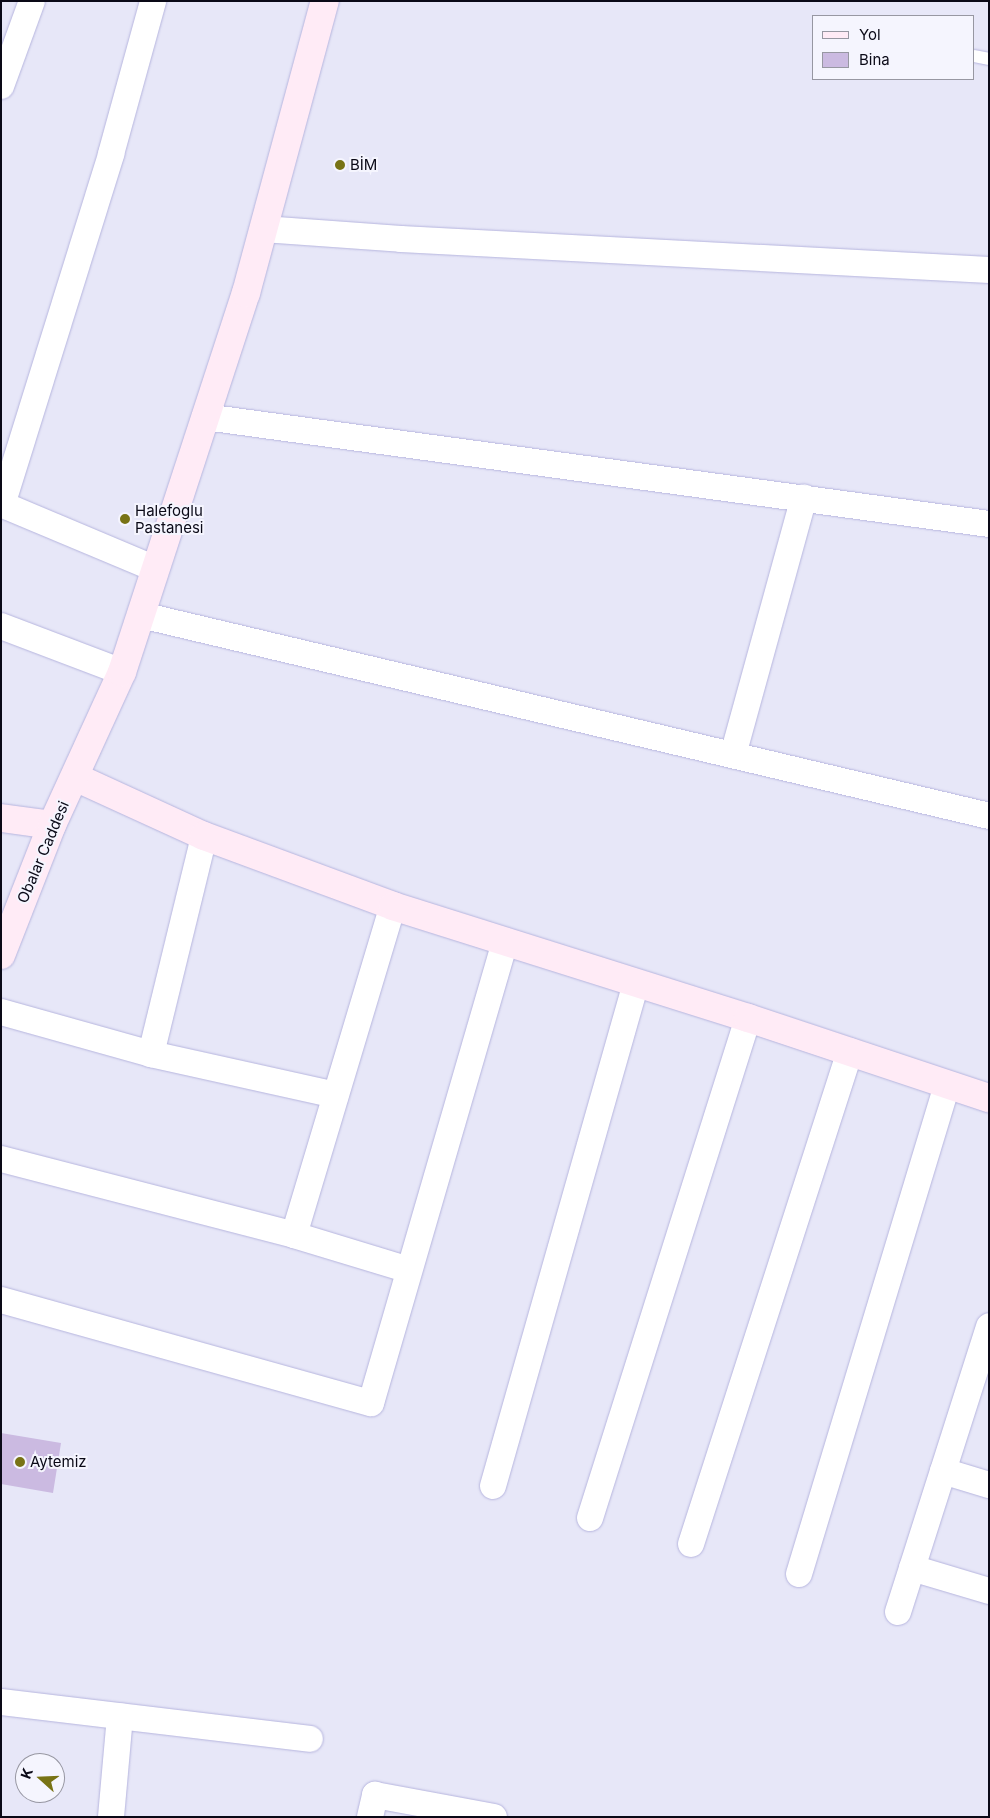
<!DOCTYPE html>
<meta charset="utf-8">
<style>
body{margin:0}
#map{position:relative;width:990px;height:1818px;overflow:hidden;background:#e7e7f8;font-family:Inter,sans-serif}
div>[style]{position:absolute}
.building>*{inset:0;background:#cbbae1}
.roads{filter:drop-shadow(0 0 1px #b6b5de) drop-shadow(0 0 1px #b6b5de)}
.lane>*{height:12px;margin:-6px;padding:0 6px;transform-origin:6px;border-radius:6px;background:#fff}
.street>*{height:26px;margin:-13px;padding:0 13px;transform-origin:13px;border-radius:13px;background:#fff}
.secondary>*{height:28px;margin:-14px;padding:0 14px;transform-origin:14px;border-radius:14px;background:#ffebf6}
.dots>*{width:14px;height:14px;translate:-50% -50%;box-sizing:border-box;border:2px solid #f5f5fe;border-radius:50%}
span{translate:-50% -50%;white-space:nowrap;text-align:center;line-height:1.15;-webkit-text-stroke:4px #f5f5fe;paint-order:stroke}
.poi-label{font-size:15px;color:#0a0917}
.left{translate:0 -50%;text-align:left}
.street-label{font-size:15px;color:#0a0917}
.frame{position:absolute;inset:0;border:2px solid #0a0917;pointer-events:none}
.legend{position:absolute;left:812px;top:15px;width:162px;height:65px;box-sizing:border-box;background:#f5f5fe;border:1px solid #9797a2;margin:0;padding:6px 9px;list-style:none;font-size:15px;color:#0a0917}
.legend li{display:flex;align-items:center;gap:10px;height:25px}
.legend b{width:25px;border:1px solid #9797a2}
.north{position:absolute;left:15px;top:1753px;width:50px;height:50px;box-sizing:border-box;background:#f5f5fe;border:1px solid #9797a2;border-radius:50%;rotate:290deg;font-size:14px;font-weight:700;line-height:20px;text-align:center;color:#0a0917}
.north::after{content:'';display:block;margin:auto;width:18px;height:22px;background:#787315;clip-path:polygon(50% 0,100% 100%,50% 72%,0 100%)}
</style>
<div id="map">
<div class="building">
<i style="clip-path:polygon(1px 1433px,61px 1443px,53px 1493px,1px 1484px)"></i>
</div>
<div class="roads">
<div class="lane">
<i style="left:974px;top:56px;width:15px;rotate:11deg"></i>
</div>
<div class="street">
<i style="left:1px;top:86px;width:90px;rotate:-70deg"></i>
<i style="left:263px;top:229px;width:138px;rotate:4.1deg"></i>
<i style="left:401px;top:239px;width:589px;rotate:3.02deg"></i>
<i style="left:205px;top:417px;width:791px;rotate:7.77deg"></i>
<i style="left:1px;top:504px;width:168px;rotate:22.8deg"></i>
<i style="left:2px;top:505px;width:368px;rotate:-72.7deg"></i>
<i style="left:111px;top:154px;width:159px;rotate:-74.6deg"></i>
<i style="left:141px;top:615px;width:871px;rotate:13.33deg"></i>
<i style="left:1px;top:626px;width:129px;rotate:20.8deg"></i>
<i style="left:733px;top:755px;width:267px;rotate:-74.6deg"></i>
<i style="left:1px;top:1012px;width:156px;rotate:15.6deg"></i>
<i style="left:151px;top:1054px;width:189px;rotate:12.5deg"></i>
<i style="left:151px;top:1054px;width:224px;rotate:-76.3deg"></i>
<i style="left:1px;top:1159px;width:303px;rotate:14.5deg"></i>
<i style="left:294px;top:1235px;width:344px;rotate:-73.3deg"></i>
<i style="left:294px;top:1235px;width:120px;rotate:16.9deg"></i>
<i style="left:1px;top:1300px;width:384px;rotate:15.6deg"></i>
<i style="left:371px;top:1403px;width:481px;rotate:-73.8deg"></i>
<i style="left:943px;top:1471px;width:48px;rotate:16.9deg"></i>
<i style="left:493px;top:1486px;width:523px;rotate:-74.13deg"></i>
<i style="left:590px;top:1518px;width:524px;rotate:-72.46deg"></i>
<i style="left:691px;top:1544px;width:518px;rotate:-72.12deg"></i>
<i style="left:912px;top:1568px;width:80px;rotate:16.6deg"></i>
<i style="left:799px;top:1574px;width:511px;rotate:-73.16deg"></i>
<i style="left:898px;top:1612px;width:300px;rotate:-72.3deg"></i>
<i style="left:1px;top:1702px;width:311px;rotate:6.8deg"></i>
<i style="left:111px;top:1817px;width:101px;rotate:-84.9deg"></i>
<i style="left:370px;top:1817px;width:23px;rotate:-77deg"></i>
<i style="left:375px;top:1795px;width:121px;rotate:10.5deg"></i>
</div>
<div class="secondary">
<i style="left:75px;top:777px;width:142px;rotate:24.6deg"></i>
<i style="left:204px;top:836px;width:202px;rotate:20.3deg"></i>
<i style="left:393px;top:906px;width:372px;rotate:17.5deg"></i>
<i style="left:748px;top:1018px;width:254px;rotate:18.4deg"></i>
<i style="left:1px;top:818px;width:51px;rotate:7.8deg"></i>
<i style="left:1px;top:955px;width:140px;rotate:-68.6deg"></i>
<i style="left:52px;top:825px;width:168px;rotate:-65.4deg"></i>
<i style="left:122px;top:672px;width:399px;rotate:-71.9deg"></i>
<i style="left:246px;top:293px;width:302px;rotate:-74.9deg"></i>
</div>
</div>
<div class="dots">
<i style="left:340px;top:165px;background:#787315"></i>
<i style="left:125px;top:519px;background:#787315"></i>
<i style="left:20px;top:1462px;background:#787315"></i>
</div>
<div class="poi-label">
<span class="left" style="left:350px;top:165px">BİM</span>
<span class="left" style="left:135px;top:519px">Halefoglu<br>Pastanesi</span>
<span class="left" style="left:30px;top:1462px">Aytemiz</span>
</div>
<div class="street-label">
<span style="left:43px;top:852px;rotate:-67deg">Obalar Caddesi</span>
</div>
<div class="frame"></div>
<ul class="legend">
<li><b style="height:6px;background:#ffebf6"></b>Yol</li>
<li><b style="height:14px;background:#cbbae1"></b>Bina</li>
</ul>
<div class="north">K</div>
</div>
